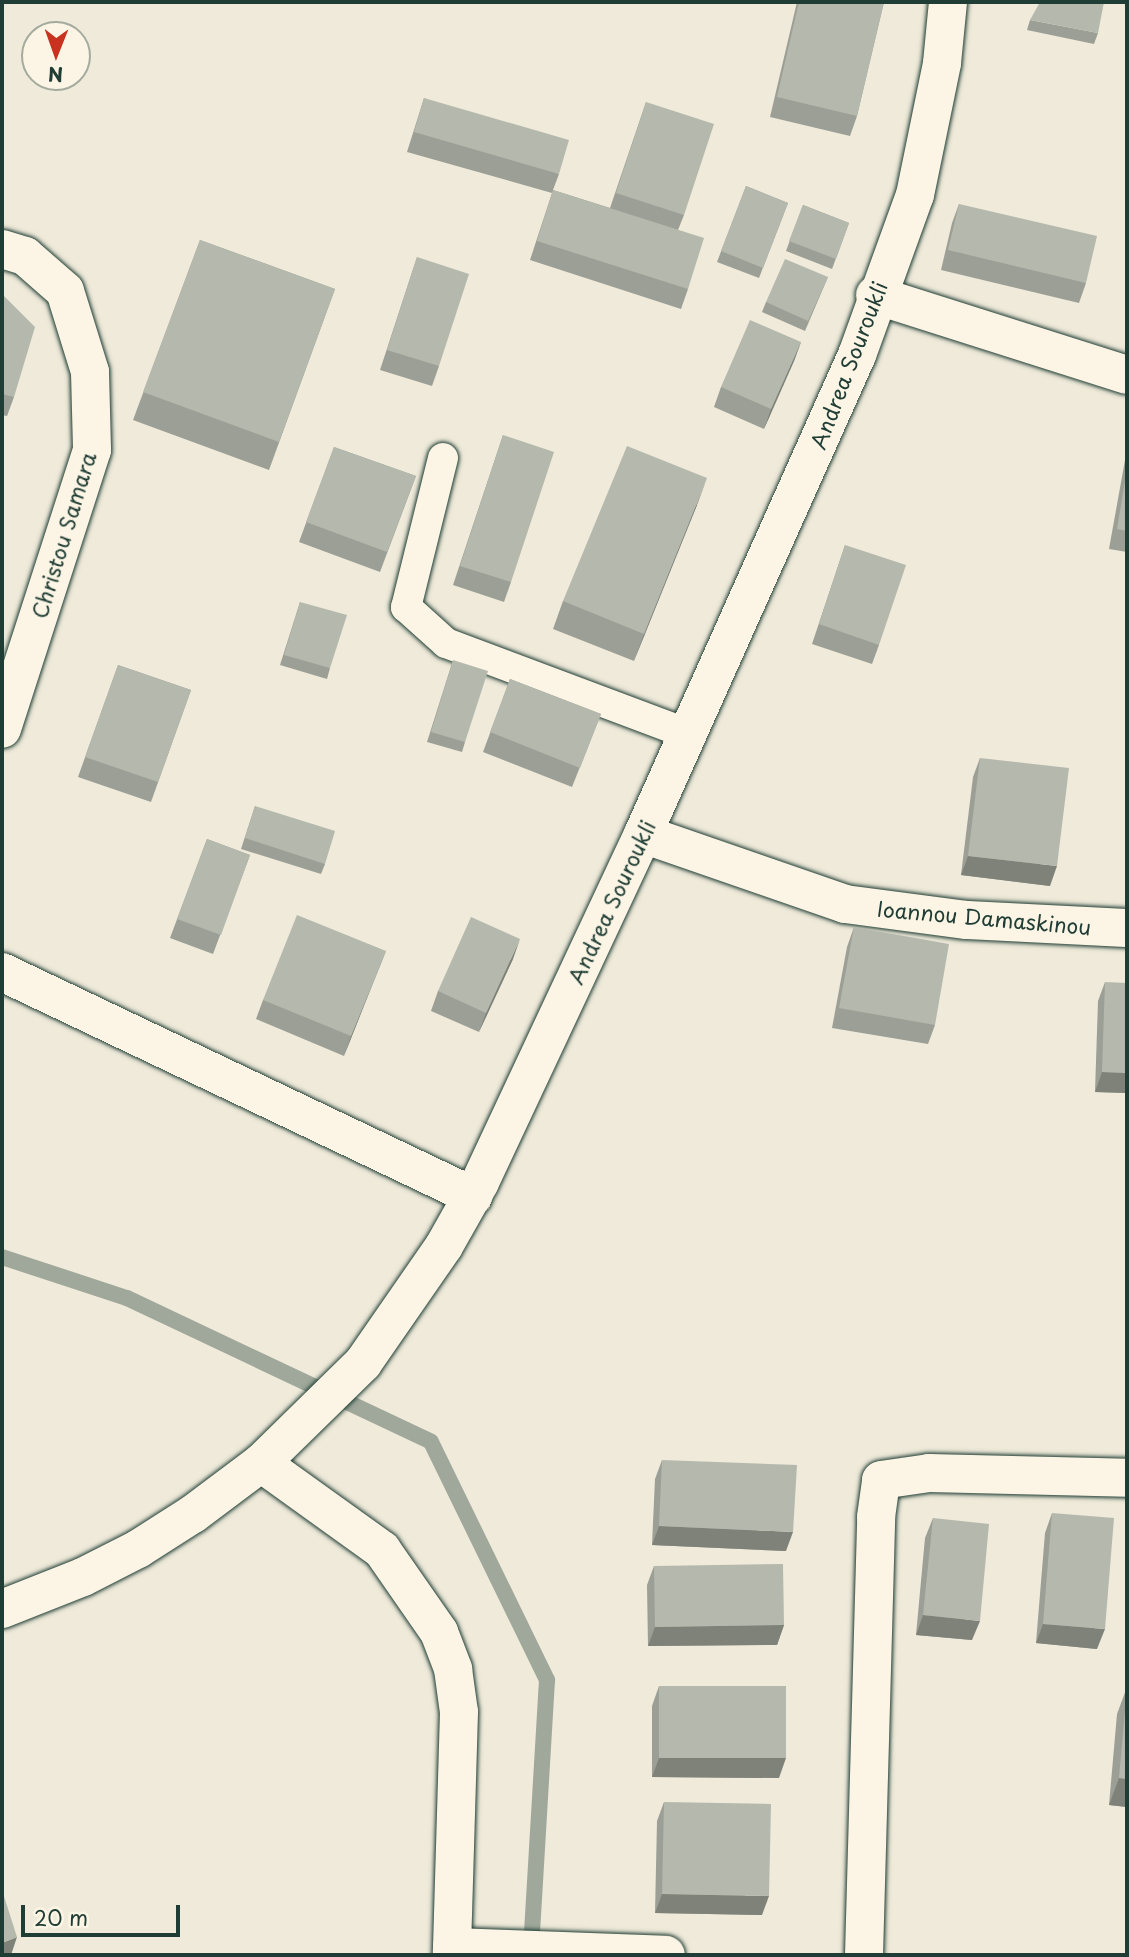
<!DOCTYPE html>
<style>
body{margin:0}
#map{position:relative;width:1129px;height:1957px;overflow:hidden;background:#efeada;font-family:"Playpen Sans",sans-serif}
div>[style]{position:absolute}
.stream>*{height:16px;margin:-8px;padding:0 8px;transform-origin:8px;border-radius:8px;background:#9fa89a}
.roads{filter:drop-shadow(0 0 2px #1f3d34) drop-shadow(0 0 2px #1f3d34)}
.lane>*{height:30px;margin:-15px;padding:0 15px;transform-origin:15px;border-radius:15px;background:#fcf5e5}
.street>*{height:38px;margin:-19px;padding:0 19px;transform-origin:19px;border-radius:19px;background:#fcf5e5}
.secondary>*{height:38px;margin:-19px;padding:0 19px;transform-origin:19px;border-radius:19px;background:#fcf5e5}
.wall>*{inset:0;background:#9c9f95}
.shaded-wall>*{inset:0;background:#7f8279}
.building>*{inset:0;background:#b5b9ad}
span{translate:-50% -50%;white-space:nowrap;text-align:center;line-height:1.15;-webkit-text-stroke:7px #fcf5e5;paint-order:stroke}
.street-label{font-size:21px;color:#1f3d34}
.frame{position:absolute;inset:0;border:4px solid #1f3d34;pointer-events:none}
.north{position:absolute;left:21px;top:21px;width:70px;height:70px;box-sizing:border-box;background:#fcf5e5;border:2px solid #a4ab9e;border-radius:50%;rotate:181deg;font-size:19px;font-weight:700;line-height:28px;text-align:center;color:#1f3d34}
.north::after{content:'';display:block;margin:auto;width:24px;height:32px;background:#c8321e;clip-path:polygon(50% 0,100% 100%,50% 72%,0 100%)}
.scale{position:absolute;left:21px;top:1905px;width:159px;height:32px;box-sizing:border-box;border:4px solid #1f3d34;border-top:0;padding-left:9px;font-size:21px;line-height:24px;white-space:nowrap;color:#1f3d34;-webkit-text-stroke:5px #fcf5e5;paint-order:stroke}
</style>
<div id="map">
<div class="stream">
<i style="left:2px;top:1257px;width:132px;rotate:18.2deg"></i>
<i style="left:127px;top:1298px;width:336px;rotate:25.3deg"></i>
<i style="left:431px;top:1442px;width:265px;rotate:64deg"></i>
<i style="left:547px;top:1680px;width:269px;rotate:93.4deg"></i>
</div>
<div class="roads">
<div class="lane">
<i style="left:443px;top:458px;width:154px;rotate:103.9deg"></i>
<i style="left:406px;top:607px;width:54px;rotate:42deg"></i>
<i style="left:446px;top:643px;width:259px;rotate:20.6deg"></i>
</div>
<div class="street">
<i style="left:2px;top:249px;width:24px;rotate:17deg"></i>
<i style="left:25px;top:256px;width:53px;rotate:41.2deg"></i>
<i style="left:65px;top:291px;width:85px;rotate:72.8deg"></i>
<i style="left:90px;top:372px;width:78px;rotate:88.5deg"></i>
<i style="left:92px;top:450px;width:293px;rotate:107.9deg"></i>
<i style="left:875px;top:295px;width:264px;rotate:17.6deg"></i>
<i style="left:643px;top:834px;width:214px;rotate:19.1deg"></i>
<i style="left:845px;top:904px;width:123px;rotate:7.5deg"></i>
<i style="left:967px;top:920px;width:160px;rotate:2.9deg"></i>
<i style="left:2px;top:972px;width:522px;rotate:25.44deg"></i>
<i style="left:261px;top:1463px;width:149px;rotate:35.7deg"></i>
<i style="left:382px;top:1550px;width:100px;rotate:55.2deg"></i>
<i style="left:439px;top:1632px;width:40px;rotate:69deg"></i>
<i style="left:453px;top:1669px;width:43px;rotate:82.1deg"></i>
<i style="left:459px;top:1712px;width:243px;rotate:91.7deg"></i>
<i style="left:452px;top:1947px;width:214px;rotate:2.1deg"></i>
<i style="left:864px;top:1955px;width:438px;rotate:-88.4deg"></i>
<i style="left:876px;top:1517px;width:37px;rotate:-82deg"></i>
<i style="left:881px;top:1480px;width:49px;rotate:-8.3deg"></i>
<i style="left:929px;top:1473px;width:198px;rotate:1.4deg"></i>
</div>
<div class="secondary">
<i style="left:2px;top:1609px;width:87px;rotate:-21.6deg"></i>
<i style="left:83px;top:1577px;width:62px;rotate:-27deg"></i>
<i style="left:138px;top:1549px;width:65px;rotate:-32.5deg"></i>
<i style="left:193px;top:1514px;width:85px;rotate:-36.9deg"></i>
<i style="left:261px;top:1463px;width:143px;rotate:-44.4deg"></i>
<i style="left:363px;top:1363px;width:142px;rotate:-55.3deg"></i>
<i style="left:444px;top:1246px;width:73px;rotate:-60.6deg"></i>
<i style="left:480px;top:1182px;width:384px;rotate:-64.9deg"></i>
<i style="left:643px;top:834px;width:525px;rotate:-65.93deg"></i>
<i style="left:857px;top:355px;width:170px;rotate:-70.1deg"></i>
<i style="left:915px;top:195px;width:135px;rotate:-78.4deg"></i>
<i style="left:942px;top:63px;width:61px;rotate:-84.4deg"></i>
</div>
</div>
<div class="wall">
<i style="clip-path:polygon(797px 2px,884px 2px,857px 116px,850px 136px,770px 117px)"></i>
<i style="clip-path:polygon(1030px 20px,1098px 33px,1094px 44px,1027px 30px)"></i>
<i style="clip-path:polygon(424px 98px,559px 174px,553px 190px,610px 208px,646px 102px,684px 215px,678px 230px,688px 289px,681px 309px,530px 260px,552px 193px,407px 152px)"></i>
<i style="clip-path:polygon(746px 186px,788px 203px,759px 278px,717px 262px)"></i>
<i style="clip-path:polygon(959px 204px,1086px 283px,1079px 303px,941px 270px,952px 223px)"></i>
<i style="clip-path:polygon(803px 205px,849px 223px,832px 269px,786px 251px)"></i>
<i style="clip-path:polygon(200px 240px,335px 289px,269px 470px,133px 420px)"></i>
<i style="clip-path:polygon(417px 257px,439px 366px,432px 386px,380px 370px)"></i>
<i style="clip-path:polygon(828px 277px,805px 331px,762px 312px,766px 302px)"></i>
<i style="clip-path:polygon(2px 294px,14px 397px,7px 416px,2px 415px)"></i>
<i style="clip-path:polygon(801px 342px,794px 361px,764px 429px,714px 407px,721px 387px)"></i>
<i style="clip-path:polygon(503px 435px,511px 582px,504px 602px,453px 585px)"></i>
<i style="clip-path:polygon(334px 447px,416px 476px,380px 572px,299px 542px)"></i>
<i style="clip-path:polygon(1127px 449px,1127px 552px,1109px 549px)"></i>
<i style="clip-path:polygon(697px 505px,634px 661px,553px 629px,563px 601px)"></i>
<i style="clip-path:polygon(845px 545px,879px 645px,872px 664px,812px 644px)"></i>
<i style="clip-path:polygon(300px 602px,330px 668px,327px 679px,280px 665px)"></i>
<i style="clip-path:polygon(453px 660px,465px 742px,462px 752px,427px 742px)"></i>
<i style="clip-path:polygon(118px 665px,191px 690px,151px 802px,78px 777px)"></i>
<i style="clip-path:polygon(510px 679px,601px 714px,572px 787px,483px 752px)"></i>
<i style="clip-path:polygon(980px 758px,1050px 886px,961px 875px,973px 777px)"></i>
<i style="clip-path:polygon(255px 806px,325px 864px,321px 874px,241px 849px)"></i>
<i style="clip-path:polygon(207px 839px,250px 855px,213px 954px,170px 938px)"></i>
<i style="clip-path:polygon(854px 927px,935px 1025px,928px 1044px,832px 1028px,847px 947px)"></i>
<i style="clip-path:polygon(386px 951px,344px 1056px,256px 1019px,263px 1000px)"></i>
<i style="clip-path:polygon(513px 959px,479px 1032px,431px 1011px,438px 991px)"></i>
<i style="clip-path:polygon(1105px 982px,1127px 1093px,1095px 1092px,1098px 1001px)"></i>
<i style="clip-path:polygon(662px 1460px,786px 1551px,652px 1545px,655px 1479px)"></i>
<i style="clip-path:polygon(1052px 1513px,1097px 1649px,1036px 1643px,1045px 1533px)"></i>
<i style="clip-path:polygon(933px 1518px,972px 1640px,916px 1635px,925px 1538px)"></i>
<i style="clip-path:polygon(654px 1566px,784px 1625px,777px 1645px,648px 1646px,647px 1585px)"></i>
<i style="clip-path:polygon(659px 1686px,779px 1778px,652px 1777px,652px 1706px)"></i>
<i style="clip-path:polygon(1127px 1687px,1127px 1807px,1109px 1805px,1117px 1714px)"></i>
<i style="clip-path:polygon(664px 1802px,762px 1915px,655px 1913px,657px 1821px)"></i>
</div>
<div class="shaded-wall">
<i style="clip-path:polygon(801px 342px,794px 361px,764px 429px,771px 409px)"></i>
<i style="clip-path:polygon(707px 478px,697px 505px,634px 661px,644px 634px)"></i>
<i style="clip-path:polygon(968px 856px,1057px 866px,1050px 886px,961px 875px)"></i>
<i style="clip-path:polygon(520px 939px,513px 959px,479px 1032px,486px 1013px)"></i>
<i style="clip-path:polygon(386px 951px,378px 970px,344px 1056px,351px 1036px)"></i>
<i style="clip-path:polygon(1102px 1072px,1127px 1073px,1127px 1093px,1095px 1092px)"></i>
<i style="clip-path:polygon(659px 1526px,793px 1532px,786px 1551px,652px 1545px)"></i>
<i style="clip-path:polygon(923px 1615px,980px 1621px,972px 1640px,916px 1635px)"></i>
<i style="clip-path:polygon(1043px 1624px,1105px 1629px,1097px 1649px,1036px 1643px)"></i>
<i style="clip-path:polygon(784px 1625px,777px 1645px,648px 1646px,655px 1627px)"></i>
<i style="clip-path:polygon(659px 1758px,786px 1758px,779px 1778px,652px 1777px)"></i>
<i style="clip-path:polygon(1119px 1778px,1127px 1779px,1127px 1807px,1109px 1805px)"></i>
<i style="clip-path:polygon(662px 1894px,769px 1896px,762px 1915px,655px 1913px)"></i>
<i style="clip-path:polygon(17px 1937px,11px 1955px,2px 1955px,2px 1943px)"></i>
</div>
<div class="building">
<i style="clip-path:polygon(799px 2px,884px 2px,857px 116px,777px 97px)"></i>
<i style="clip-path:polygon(1040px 2px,1104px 2px,1098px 33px,1030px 20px)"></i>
<i style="clip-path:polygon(424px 98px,569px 140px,559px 174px,414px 132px)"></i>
<i style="clip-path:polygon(646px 102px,714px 124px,684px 215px,616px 193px)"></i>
<i style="clip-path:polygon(746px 186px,788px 203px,763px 268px,721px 251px)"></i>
<i style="clip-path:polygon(553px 190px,704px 238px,688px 289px,537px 241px)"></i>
<i style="clip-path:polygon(959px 204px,1097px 236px,1086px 283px,948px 250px)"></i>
<i style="clip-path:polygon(803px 205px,849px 223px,836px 259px,789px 241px)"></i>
<i style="clip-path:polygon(200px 240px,335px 289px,279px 442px,143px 392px)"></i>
<i style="clip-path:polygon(417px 257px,469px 274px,439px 366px,387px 350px)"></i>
<i style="clip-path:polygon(785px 259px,828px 277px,808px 321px,766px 302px)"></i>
<i style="clip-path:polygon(2px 294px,35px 327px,14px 397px,2px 394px)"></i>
<i style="clip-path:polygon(750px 320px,801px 342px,771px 409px,721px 387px)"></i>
<i style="clip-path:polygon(503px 435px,554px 452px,511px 582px,460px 566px)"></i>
<i style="clip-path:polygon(627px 446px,707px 478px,644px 634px,563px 601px)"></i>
<i style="clip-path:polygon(334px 447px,416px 476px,387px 552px,306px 522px)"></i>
<i style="clip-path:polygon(1127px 469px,1127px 531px,1117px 529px)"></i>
<i style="clip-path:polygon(845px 545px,906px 565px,879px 645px,819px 624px)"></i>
<i style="clip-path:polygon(300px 602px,347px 615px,330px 668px,284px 655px)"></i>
<i style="clip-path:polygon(453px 660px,488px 671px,465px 742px,431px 732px)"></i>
<i style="clip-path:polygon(118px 665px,191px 690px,158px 782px,85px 757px)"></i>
<i style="clip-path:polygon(510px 679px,601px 714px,580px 768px,490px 732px)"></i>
<i style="clip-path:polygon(980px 758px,1069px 768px,1057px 866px,968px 856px)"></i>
<i style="clip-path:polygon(255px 806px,335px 831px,325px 864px,245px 838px)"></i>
<i style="clip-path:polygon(207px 839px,250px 855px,221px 935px,177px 919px)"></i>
<i style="clip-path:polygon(297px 915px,386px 951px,351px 1036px,263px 1000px)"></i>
<i style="clip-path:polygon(471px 917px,520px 939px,486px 1013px,438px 991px)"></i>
<i style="clip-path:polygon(854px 927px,949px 944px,935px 1025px,839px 1008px)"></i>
<i style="clip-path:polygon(1105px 982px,1127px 983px,1127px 1073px,1102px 1072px)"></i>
<i style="clip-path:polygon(662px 1460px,797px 1465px,793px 1532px,659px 1526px)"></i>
<i style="clip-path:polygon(1052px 1513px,1114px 1518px,1105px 1629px,1043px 1624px)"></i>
<i style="clip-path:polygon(933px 1518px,989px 1524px,980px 1621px,923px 1615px)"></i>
<i style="clip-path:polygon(783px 1564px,784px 1625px,655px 1627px,654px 1566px)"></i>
<i style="clip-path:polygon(659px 1686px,786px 1686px,786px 1758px,659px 1758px)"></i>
<i style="clip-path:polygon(1127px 1688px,1127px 1779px,1119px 1778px)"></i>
<i style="clip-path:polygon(664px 1802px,771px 1804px,769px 1896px,662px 1894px)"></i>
<i style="clip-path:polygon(2px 1890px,17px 1937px,2px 1943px)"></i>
</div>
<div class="street-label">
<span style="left:848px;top:365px;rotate:-69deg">Andrea Souroukli</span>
<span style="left:63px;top:535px;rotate:-73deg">Christou Samara</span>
<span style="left:611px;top:902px;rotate:-65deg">Andrea Souroukli</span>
<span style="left:984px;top:917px;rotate:5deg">Ioannou Damaskinou</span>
</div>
<div class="frame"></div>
<div class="north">N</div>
<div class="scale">20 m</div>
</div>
